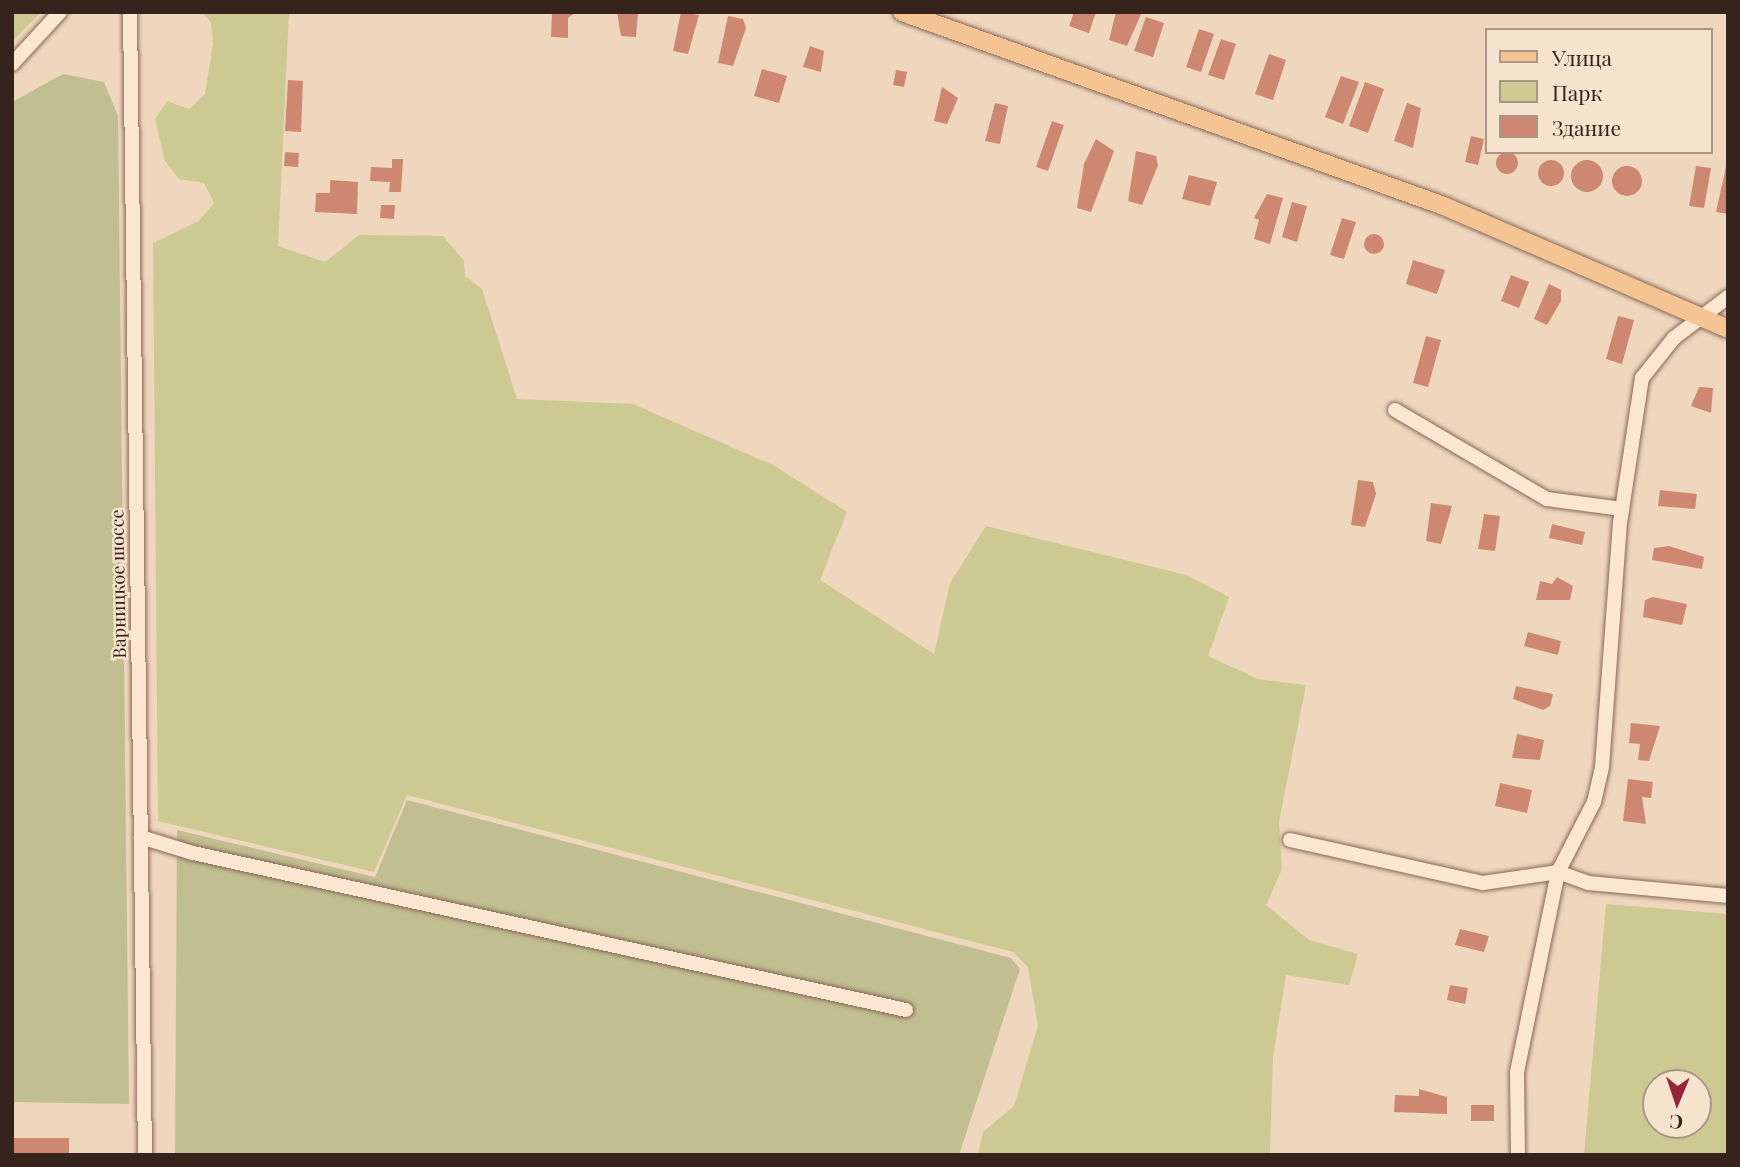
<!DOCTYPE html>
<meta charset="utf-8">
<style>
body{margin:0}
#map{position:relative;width:1740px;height:1167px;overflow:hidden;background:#efd7be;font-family:"Playfair Display",serif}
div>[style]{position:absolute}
.green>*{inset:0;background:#cdc992}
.cemetery>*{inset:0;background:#c1be91}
.building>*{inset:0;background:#ce8872}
.round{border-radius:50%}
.roads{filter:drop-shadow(0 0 2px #876756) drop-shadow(0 0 2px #876756)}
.minor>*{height:14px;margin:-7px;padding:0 7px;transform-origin:7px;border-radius:7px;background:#fae6d1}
.major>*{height:18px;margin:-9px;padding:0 9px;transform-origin:9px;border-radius:9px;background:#f4c493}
span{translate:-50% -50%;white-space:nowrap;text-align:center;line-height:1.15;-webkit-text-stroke:5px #f6e3cd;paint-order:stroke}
.street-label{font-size:18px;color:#36231b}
.frame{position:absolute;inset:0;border:14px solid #36231b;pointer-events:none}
.legend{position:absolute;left:1485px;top:28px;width:228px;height:126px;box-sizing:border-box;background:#f6e3cd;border:2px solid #a99686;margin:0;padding:9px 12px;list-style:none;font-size:21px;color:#36231b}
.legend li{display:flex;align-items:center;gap:14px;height:35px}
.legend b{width:35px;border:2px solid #a99686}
.north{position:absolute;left:1642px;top:1069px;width:70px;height:70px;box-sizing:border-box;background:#f6e3cd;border:2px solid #a99686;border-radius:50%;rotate:182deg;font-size:19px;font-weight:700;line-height:28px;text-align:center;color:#36231b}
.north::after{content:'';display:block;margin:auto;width:24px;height:32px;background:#98243a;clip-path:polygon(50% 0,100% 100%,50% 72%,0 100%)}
</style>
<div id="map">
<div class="green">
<i style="clip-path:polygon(12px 12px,41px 12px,12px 42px)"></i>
<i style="clip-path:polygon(202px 12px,289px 12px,278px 246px,325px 262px,359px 235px,443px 236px,464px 261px,465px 276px,482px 289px,517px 399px,633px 404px,775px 466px,847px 512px,820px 580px,934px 654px,950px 583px,986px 526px,1186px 575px,1229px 597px,1208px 656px,1258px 679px,1306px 685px,1279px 822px,1282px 869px,1266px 905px,1309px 940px,1358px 954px,1349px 985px,1286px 975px,1273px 1057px,1270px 1155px,978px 1155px,983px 1132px,1014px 1106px,1038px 1026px,1028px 967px,1013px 952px,407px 795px,374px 872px,158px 821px,153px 243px,199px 221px,214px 203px,204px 183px,179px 179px,165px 161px,155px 119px,167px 101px,189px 109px,205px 94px,213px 44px,211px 22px)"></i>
<i style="clip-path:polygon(evenodd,1606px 904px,1728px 914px,1728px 1155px,1584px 1155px,1606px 904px,1656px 1083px,1698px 1083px,1698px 1125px,1656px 1125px,1656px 1083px)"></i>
</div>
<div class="cemetery">
<i style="clip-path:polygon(63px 74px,104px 82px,118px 116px,129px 1104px,12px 1102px,12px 102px)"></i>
<i style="clip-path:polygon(407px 800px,1011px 958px,1020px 969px,959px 1155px,175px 1155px,177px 830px,375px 877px)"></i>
</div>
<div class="building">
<i style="clip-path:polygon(552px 12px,576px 12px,568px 18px,568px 38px,551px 37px)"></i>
<i style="clip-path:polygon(617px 12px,638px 12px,636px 37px,621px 36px)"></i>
<i style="clip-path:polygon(681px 12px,699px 15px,688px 54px,673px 51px)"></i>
<i style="clip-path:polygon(1074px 12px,1096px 12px,1089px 33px,1069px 26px)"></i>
<i style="clip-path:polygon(1116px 12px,1142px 12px,1127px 46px,1109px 40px)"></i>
<i style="clip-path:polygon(728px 16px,743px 19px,746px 28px,733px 66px,718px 63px)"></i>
<i style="clip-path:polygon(1146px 17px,1164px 23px,1153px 57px,1134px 51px)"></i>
<i style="clip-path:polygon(1199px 29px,1214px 34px,1201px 72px,1186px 67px)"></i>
<i style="clip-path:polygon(1221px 39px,1236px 44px,1224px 80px,1208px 75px)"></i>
<i style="clip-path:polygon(810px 46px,824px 51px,821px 72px,803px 67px)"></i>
<i style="clip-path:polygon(1269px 54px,1286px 60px,1273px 100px,1255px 94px)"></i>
<i style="clip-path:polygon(762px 69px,787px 76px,779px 103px,754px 96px)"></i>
<i style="clip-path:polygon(896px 70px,907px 72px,904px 87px,893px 85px)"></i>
<i style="clip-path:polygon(1341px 76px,1359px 82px,1343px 124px,1325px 117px)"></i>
<i style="clip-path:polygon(288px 80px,303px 81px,301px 132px,285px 131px)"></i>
<i style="clip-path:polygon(1365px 82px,1384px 89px,1368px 133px,1349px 126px)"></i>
<i style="clip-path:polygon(942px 87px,958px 98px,947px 124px,934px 121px)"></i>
<i style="clip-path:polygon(995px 103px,1008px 106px,1000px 144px,985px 141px)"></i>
<i style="clip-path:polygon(1407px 103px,1421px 108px,1413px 148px,1394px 141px)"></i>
<i style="clip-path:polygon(1052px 121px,1064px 125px,1048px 171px,1036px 167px)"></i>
<i style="clip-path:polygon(1471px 136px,1484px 139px,1478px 165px,1465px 162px)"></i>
<i style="clip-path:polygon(1096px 139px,1114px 151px,1091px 212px,1077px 208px,1084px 164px)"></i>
<i style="clip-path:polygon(1136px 151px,1156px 156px,1158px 165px,1142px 205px,1128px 201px)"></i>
<i class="round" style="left:1496px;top:152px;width:22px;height:22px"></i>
<i style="clip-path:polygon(285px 152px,299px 153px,298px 167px,284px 166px)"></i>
<i style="clip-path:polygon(392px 159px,403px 159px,401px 192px,389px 192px,390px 182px,370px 181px,371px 167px,392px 168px)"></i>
<i class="round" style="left:1571px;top:160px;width:32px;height:32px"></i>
<i class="round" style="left:1538px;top:160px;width:26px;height:26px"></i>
<i style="clip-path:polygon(1727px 162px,1728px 162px,1728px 214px,1716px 212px)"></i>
<i style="clip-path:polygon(1696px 166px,1711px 168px,1704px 208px,1689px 206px)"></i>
<i class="round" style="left:1612px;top:166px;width:30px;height:30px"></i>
<i style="clip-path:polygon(1189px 175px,1217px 182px,1210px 206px,1182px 199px)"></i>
<i style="clip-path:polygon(330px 180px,358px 182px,357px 214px,315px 212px,316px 193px,330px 193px)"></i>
<i style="clip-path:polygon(1267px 194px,1283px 198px,1270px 244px,1254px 239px,1259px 220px,1254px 218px)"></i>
<i style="clip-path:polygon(1292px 202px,1307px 206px,1297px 242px,1282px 237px)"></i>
<i style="clip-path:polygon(381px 205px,395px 205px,394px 219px,380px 218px)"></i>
<i style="clip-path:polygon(1342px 218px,1356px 222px,1344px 259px,1330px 255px)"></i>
<i class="round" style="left:1364px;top:234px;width:20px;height:20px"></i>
<i style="clip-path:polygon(1413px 260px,1445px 270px,1437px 294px,1406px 284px)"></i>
<i style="clip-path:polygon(1511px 275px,1529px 282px,1519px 308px,1501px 301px)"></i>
<i style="clip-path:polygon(1549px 284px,1561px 290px,1561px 301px,1547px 325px,1534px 319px)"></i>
<i style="clip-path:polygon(1618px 316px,1634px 320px,1622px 364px,1606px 359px)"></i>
<i style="clip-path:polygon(1426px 336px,1441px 340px,1428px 387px,1413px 383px)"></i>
<i style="clip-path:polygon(1699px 387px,1713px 388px,1711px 413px,1691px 406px)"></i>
<i style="clip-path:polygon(1358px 480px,1373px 482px,1376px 494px,1365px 527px,1351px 525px)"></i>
<i style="clip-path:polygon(1660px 490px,1697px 494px,1695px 509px,1658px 506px)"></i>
<i style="clip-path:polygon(1431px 503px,1452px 506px,1441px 544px,1426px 541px)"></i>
<i style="clip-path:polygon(1484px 514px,1500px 516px,1495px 551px,1478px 549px)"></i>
<i style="clip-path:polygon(1552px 524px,1585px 532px,1582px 545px,1549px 538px)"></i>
<i style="clip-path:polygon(1669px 546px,1704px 557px,1702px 569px,1652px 560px,1654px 548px)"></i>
<i style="clip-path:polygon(1557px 577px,1573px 586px,1570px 600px,1536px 600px,1540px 581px,1552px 584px)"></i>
<i style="clip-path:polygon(1653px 597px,1687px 604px,1682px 625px,1643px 617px,1645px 600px)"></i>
<i style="clip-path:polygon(1528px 632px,1561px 641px,1558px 655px,1524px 646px)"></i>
<i style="clip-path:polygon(1516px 686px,1553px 694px,1550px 706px,1543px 710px,1513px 699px)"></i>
<i style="clip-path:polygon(1631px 723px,1660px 726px,1649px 761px,1638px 760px,1640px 744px,1629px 743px)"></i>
<i style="clip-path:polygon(1517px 734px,1544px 740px,1540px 760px,1512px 758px)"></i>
<i style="clip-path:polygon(1628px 779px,1653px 782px,1651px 798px,1642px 797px,1646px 824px,1623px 821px)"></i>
<i style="clip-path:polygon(1500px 783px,1532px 790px,1527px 813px,1495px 806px)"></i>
<i style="clip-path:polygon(1460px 929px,1489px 936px,1484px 952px,1455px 945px)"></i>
<i style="clip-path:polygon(1450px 985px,1468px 988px,1465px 1004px,1447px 1000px)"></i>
<i style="clip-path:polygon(1419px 1089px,1447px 1097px,1447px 1114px,1394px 1112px,1395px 1095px,1419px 1096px)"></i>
<i style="clip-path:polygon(1471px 1105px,1494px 1105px,1494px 1121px,1471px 1121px)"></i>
<i style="clip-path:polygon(12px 1138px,69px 1138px,69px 1155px,12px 1155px)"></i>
</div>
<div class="roads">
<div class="minor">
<i style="left:130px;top:12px;width:1143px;rotate:89.25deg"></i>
<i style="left:12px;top:64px;width:71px;rotate:-47.3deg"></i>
<i style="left:1395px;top:410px;width:176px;rotate:30.4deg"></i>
<i style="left:1547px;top:499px;width:76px;rotate:7.6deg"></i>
<i style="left:141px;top:837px;width:54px;rotate:17.1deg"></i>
<i style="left:193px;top:853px;width:730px;rotate:12.42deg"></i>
<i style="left:1290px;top:840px;width:198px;rotate:12.6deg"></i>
<i style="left:1483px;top:883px;width:76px;rotate:-8.3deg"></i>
<i style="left:1558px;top:872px;width:32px;rotate:20deg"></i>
<i style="left:1588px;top:883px;width:141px;rotate:5.3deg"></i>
<i style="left:1518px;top:1155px;width:83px;rotate:-90.7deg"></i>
<i style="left:1517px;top:1072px;width:204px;rotate:-78.4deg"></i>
<i style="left:1558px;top:872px;width:79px;rotate:-62.8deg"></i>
<i style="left:1594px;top:802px;width:36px;rotate:-77deg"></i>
<i style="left:1602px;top:767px;width:245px;rotate:-85.8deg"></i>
<i style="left:1620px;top:523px;width:147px;rotate:-81.4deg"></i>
<i style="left:1642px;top:378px;width:51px;rotate:-51.3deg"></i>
<i style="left:1674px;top:338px;width:68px;rotate:-37.2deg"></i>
</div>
<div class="major">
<i style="left:902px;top:12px;width:576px;rotate:19.69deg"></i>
<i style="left:1444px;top:206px;width:309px;rotate:23.4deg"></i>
</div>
</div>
<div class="street-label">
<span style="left:118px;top:584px;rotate:-91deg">Варницкое шоссе</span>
</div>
<div class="frame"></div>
<ul class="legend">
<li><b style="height:9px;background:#f4c493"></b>Улица</li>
<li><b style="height:19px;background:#cdc992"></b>Парк</li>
<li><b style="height:19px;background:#ce8872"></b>Здание</li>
</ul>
<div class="north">С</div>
</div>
